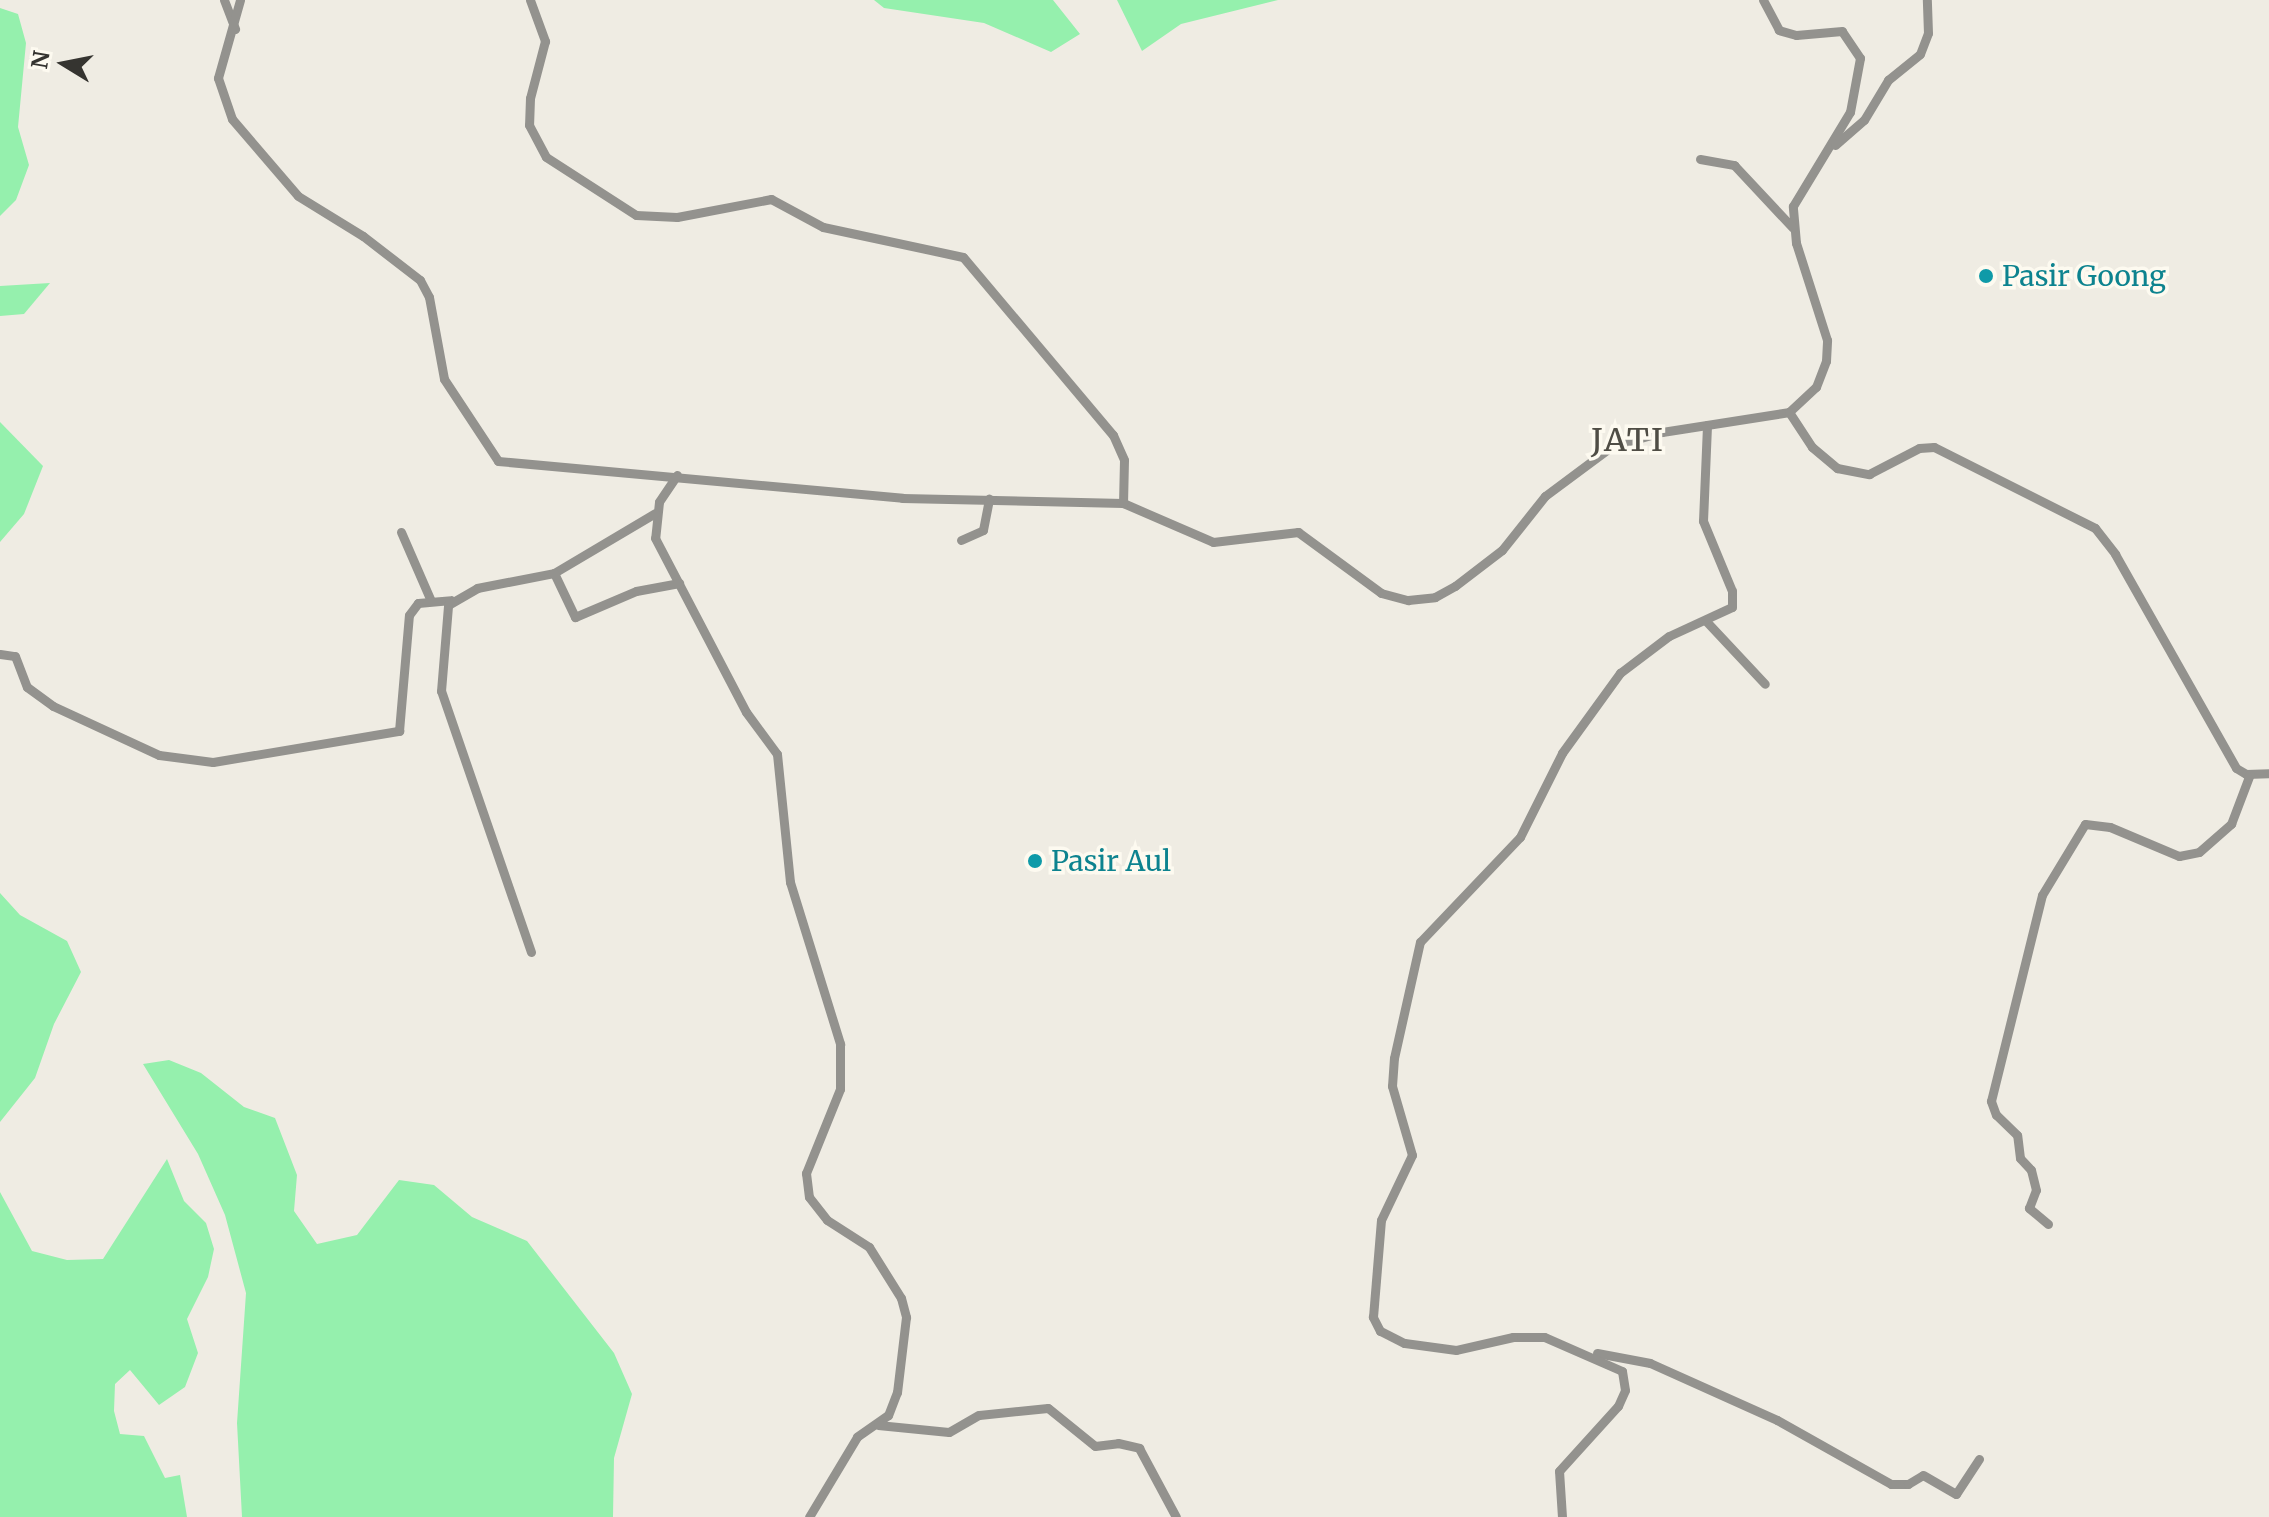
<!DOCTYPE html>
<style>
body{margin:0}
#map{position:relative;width:2269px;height:1517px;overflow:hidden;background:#efece3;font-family:Merriweather,serif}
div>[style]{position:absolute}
.green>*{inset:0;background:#95f0ad}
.street>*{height:9px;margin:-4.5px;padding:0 4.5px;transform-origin:4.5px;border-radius:4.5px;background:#93928e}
.dots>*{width:22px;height:22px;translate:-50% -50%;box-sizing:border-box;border:4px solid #fdfaf0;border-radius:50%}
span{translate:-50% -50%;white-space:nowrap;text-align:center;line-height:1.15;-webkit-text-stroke:7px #fdfaf0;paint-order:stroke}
.culture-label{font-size:28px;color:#0d838f}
.left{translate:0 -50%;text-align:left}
.quarter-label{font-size:32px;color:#4f4d45;letter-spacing:2px}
.north{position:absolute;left:24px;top:24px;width:80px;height:80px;-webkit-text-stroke:6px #fdfaf0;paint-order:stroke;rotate:280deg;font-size:22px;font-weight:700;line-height:32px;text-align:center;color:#353430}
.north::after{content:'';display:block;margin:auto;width:28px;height:36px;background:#353430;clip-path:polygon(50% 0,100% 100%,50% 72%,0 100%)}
</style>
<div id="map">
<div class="green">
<i style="clip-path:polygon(874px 0,1053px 0,1080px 34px,1051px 52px,984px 23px,884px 8px)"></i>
<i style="clip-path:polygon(1117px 0,1278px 0,1181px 24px,1142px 51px)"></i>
<i style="clip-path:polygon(0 8px,18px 14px,26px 43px,18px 127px,29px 165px,16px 200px,0 216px)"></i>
<i style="clip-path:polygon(50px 283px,24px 314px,0 316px,0 286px)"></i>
<i style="clip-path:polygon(0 422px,43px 466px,24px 514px,0 542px)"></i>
<i style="clip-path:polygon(0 893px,20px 915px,67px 941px,81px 972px,54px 1024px,35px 1078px,0 1122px)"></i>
<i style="clip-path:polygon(169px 1060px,201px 1073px,244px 1107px,275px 1118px,297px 1175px,294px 1211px,317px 1244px,357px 1235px,399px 1180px,434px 1185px,472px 1217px,527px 1241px,614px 1353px,632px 1394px,614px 1458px,613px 1517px,242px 1517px,237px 1423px,246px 1293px,225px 1215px,198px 1154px,143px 1064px)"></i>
<i style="clip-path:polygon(167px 1159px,184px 1201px,206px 1223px,214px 1249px,208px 1277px,187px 1319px,198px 1353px,185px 1387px,159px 1405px,130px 1370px,115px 1384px,114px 1411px,120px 1434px,144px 1436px,165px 1478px,180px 1475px,187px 1517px,0 1517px,0 1192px,32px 1251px,67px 1260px,103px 1259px)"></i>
</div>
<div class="street">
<i style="left:224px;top:0;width:31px;rotate:69deg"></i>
<i style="left:240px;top:0;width:81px;rotate:105.8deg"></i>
<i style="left:218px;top:78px;width:43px;rotate:71.1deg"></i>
<i style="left:232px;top:119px;width:101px;rotate:49.4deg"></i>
<i style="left:298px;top:196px;width:76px;rotate:31.6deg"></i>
<i style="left:363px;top:236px;width:72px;rotate:37.7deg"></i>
<i style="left:420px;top:280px;width:19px;rotate:62deg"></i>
<i style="left:429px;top:297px;width:83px;rotate:79.6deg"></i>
<i style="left:444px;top:379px;width:98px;rotate:56.6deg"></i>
<i style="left:498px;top:461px;width:406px;rotate:5.2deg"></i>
<i style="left:902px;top:498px;width:221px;rotate:1.3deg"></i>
<i style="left:1123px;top:503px;width:98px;rotate:23.4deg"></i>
<i style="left:1213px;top:542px;width:86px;rotate:-6.7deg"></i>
<i style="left:1298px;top:532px;width:103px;rotate:36.3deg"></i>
<i style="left:1381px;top:593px;width:28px;rotate:15deg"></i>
<i style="left:1408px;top:600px;width:27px;rotate:-6deg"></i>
<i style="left:1435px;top:597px;width:23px;rotate:-29deg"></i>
<i style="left:1455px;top:586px;width:59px;rotate:-37.5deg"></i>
<i style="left:1502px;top:550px;width:69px;rotate:-51.5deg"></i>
<i style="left:1545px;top:496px;width:84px;rotate:-36.7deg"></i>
<i style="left:1612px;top:446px;width:52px;rotate:-15.6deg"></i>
<i style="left:1662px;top:432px;width:129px;rotate:-8.9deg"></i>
<i style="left:1789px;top:412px;width:37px;rotate:-43deg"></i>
<i style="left:1816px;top:387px;width:28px;rotate:-69deg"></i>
<i style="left:1826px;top:361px;width:21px;rotate:-87deg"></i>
<i style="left:1827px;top:340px;width:102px;rotate:-107.7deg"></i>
<i style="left:1796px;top:243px;width:37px;rotate:-95deg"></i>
<i style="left:1793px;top:206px;width:110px;rotate:-58.8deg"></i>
<i style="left:1850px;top:112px;width:55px;rotate:-79.5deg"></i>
<i style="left:1860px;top:58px;width:32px;rotate:-124deg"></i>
<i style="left:1842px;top:31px;width:46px;rotate:175deg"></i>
<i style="left:1796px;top:35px;width:18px;rotate:-164deg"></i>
<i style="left:1779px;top:30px;width:34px;rotate:-118deg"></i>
<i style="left:530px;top:0;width:44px;rotate:69.9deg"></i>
<i style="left:545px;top:41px;width:59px;rotate:104.7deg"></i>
<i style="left:530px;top:98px;width:27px;rotate:92deg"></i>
<i style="left:529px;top:125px;width:36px;rotate:62deg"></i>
<i style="left:546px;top:157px;width:107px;rotate:32.8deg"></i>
<i style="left:636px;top:215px;width:41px;rotate:2.8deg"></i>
<i style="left:677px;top:217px;width:96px;rotate:-10.8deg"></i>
<i style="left:771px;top:199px;width:59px;rotate:28.3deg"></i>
<i style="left:823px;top:227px;width:143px;rotate:12.1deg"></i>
<i style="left:963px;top:257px;width:233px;rotate:49.9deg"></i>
<i style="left:1113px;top:435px;width:27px;rotate:66deg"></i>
<i style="left:1124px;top:460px;width:43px;rotate:91.3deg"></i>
<i style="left:1835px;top:145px;width:38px;rotate:-41deg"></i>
<i style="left:1864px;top:120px;width:47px;rotate:-59deg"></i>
<i style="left:1888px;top:80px;width:41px;rotate:-39.1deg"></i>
<i style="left:1920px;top:54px;width:22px;rotate:-69deg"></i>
<i style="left:1928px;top:33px;width:33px;rotate:-92deg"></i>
<i style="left:1700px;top:159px;width:35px;rotate:10deg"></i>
<i style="left:1734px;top:165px;width:86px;rotate:46.9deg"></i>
<i style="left:1789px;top:412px;width:42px;rotate:56.7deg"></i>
<i style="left:1812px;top:447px;width:33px;rotate:40deg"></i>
<i style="left:1837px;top:468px;width:33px;rotate:11deg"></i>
<i style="left:1869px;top:474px;width:56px;rotate:-27.5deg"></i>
<i style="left:1919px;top:448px;width:15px;rotate:-4deg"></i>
<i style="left:1934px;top:447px;width:180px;rotate:26.7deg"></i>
<i style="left:2095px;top:528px;width:33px;rotate:52deg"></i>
<i style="left:2115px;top:554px;width:246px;rotate:60.5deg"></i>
<i style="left:2236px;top:768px;width:12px;rotate:31deg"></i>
<i style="left:2246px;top:774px;width:23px;rotate:-2deg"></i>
<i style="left:677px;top:475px;width:32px;rotate:124deg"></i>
<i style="left:659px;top:502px;width:36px;rotate:96deg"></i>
<i style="left:655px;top:538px;width:196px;rotate:62.4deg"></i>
<i style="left:746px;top:712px;width:52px;rotate:53.6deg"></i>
<i style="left:777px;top:754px;width:129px;rotate:84.2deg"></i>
<i style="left:790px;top:882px;width:170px;rotate:72.8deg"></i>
<i style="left:840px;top:1044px;width:45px;rotate:90deg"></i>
<i style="left:840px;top:1089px;width:91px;rotate:112deg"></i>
<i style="left:806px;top:1173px;width:24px;rotate:83deg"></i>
<i style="left:809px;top:1197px;width:29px;rotate:52deg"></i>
<i style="left:827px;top:1220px;width:50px;rotate:32.7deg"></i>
<i style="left:869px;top:1247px;width:60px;rotate:57.9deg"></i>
<i style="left:901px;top:1298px;width:20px;rotate:75deg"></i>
<i style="left:906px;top:1317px;width:76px;rotate:96.8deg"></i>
<i style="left:897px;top:1392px;width:25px;rotate:111deg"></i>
<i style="left:888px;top:1415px;width:38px;rotate:145deg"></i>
<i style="left:857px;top:1437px;width:93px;rotate:121deg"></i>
<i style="left:401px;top:532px;width:75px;rotate:66.5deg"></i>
<i style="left:961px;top:540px;width:24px;rotate:-24deg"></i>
<i style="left:983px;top:530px;width:32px;rotate:-79deg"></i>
<i style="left:554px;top:573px;width:117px;rotate:-30.7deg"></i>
<i style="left:1706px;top:621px;width:86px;rotate:46.9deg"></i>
<i style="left:0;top:654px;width:15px;rotate:8deg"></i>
<i style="left:15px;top:656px;width:33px;rotate:69deg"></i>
<i style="left:27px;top:687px;width:32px;rotate:36deg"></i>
<i style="left:53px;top:706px;width:117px;rotate:24.8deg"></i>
<i style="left:159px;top:755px;width:54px;rotate:7.4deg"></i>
<i style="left:213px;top:762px;width:189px;rotate:-9.5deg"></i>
<i style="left:399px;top:731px;width:116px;rotate:-85.1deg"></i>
<i style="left:409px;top:615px;width:15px;rotate:-53deg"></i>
<i style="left:418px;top:603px;width:33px;rotate:-5deg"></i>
<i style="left:531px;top:952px;width:276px;rotate:-109deg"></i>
<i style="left:441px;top:691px;width:86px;rotate:-85.3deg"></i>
<i style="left:448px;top:605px;width:34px;rotate:-30deg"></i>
<i style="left:477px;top:588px;width:78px;rotate:-11deg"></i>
<i style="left:554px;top:573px;width:49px;rotate:64.5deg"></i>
<i style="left:575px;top:617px;width:66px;rotate:-23.1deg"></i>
<i style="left:636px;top:591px;width:44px;rotate:-10.5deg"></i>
<i style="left:2048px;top:1224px;width:25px;rotate:-140deg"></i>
<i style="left:2029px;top:1208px;width:19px;rotate:-69deg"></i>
<i style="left:2036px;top:1190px;width:21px;rotate:-104deg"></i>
<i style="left:2031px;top:1170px;width:16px;rotate:-133deg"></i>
<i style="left:2020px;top:1158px;width:23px;rotate:-97deg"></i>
<i style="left:2017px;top:1135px;width:29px;rotate:-136deg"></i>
<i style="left:1996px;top:1115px;width:15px;rotate:-110deg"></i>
<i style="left:1991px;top:1101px;width:212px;rotate:-76.1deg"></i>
<i style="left:2042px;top:895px;width:83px;rotate:-58.8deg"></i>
<i style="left:2085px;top:824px;width:25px;rotate:7deg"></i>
<i style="left:2110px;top:827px;width:75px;rotate:22.8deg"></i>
<i style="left:2179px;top:856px;width:20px;rotate:-11deg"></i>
<i style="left:2199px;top:852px;width:43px;rotate:-41.2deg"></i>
<i style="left:2231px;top:824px;width:53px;rotate:-69.2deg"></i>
<i style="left:1597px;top:1353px;width:54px;rotate:10.7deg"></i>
<i style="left:1650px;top:1363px;width:139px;rotate:24.2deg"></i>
<i style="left:1777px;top:1420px;width:131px;rotate:29.3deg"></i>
<i style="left:1891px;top:1484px;width:17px"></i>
<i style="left:1908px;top:1484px;width:17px;rotate:-31deg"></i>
<i style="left:1923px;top:1475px;width:38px;rotate:30deg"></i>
<i style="left:1956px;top:1494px;width:42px;rotate:-56.7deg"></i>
<i style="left:878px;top:1425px;width:71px;rotate:5.6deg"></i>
<i style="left:949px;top:1432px;width:34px;rotate:-30deg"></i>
<i style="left:979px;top:1415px;width:69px;rotate:-5.8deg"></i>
<i style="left:1048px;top:1408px;width:60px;rotate:39deg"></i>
<i style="left:1095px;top:1446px;width:23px;rotate:-7deg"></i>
<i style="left:1118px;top:1443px;width:22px;rotate:13deg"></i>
<i style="left:1139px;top:1448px;width:78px;rotate:61.8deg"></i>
<i style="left:1562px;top:1517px;width:46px;rotate:-93.7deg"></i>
<i style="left:1559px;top:1471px;width:88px;rotate:-47.8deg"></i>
<i style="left:1618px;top:1406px;width:17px;rotate:-66deg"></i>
<i style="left:1625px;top:1390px;width:19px;rotate:-99deg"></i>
<i style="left:1622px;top:1371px;width:85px;rotate:-156.4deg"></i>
<i style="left:1544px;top:1337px;width:31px;rotate:180deg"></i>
<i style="left:1513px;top:1337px;width:58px;rotate:167.2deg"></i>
<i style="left:1456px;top:1350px;width:52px;rotate:-172.3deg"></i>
<i style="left:1404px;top:1343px;width:27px;rotate:-153deg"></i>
<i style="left:1380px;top:1331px;width:16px;rotate:-117deg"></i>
<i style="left:1373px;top:1317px;width:97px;rotate:-85.3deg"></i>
<i style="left:1381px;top:1220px;width:72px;rotate:-64.5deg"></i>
<i style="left:1412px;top:1155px;width:72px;rotate:-106.2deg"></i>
<i style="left:1392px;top:1086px;width:28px;rotate:-86deg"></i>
<i style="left:1394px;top:1058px;width:119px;rotate:-77.4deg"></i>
<i style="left:1420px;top:942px;width:145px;rotate:-46.4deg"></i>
<i style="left:1520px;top:837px;width:94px;rotate:-63.4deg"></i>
<i style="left:1562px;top:753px;width:99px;rotate:-54.1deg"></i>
<i style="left:1620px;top:673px;width:61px;rotate:-37.1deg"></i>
<i style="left:1669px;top:636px;width:69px;rotate:-24.7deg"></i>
<i style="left:1732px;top:607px;width:16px;rotate:-90deg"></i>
<i style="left:1732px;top:591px;width:76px;rotate:-112.5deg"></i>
<i style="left:1703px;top:521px;width:96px;rotate:-87.6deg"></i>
</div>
<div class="dots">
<i style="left:1986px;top:276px;background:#0f9aa8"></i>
<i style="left:1035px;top:861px;background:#0f9aa8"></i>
</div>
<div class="culture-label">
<span class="left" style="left:2002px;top:276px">Pasir Goong</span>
<span class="left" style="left:1051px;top:861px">Pasir Aul</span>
</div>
<div class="quarter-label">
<span style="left:1628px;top:440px">JATI</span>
</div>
<div class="north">N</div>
</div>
